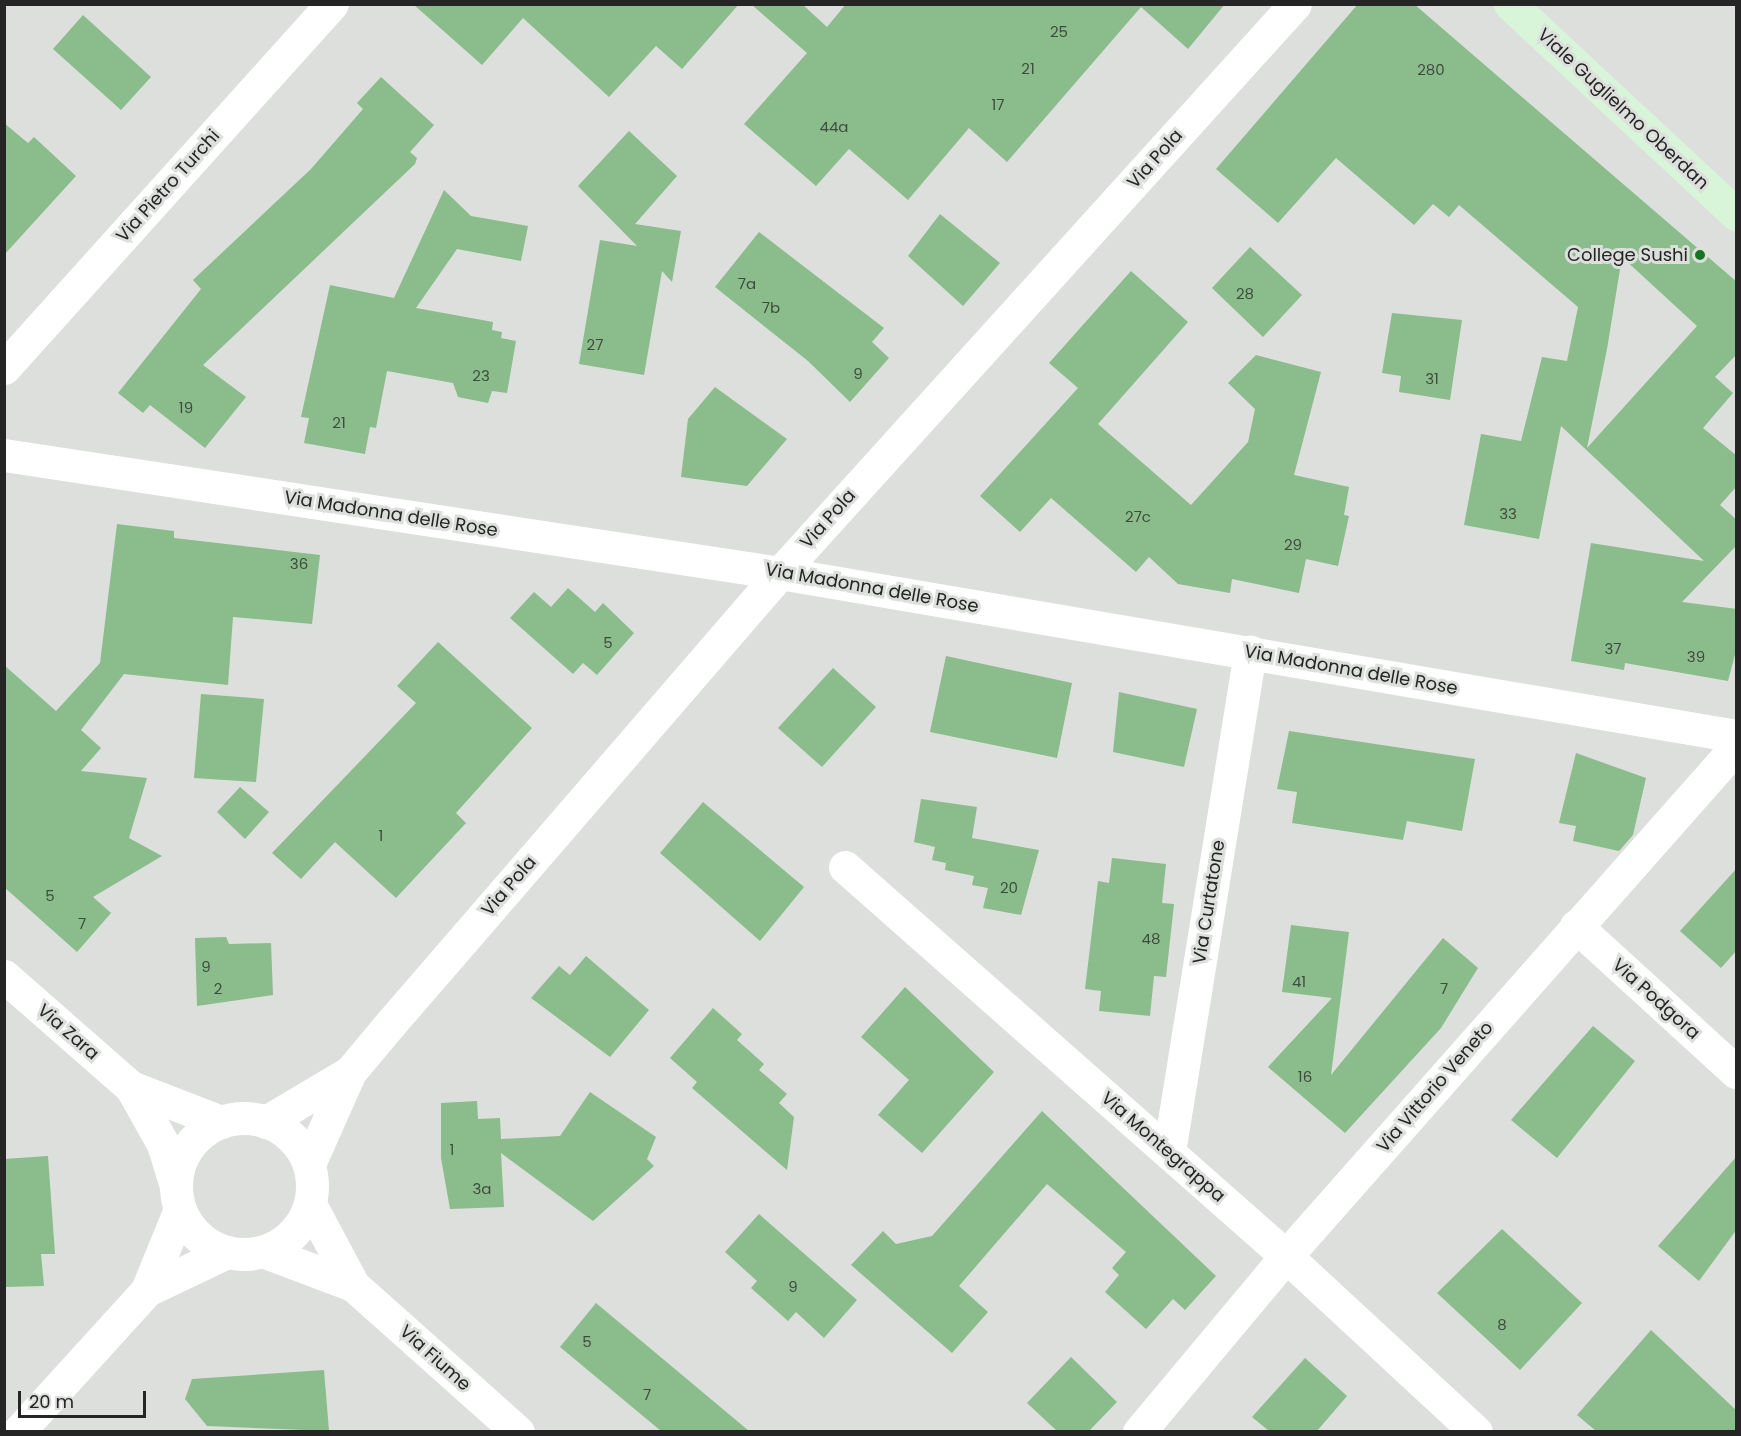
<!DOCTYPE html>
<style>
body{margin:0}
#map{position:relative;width:1741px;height:1436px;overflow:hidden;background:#dcdfdc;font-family:Poppins,sans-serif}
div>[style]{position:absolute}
.building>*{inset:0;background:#8bbc8b}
.minor>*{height:33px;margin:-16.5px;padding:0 16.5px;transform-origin:16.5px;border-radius:16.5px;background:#fff}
.minor>.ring{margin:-16.5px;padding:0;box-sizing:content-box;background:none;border:33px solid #fff;border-radius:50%}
.tertiary>*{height:33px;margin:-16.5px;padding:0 16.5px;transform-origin:16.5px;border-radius:16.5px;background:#fff}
.secondary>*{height:33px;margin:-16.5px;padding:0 16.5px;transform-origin:16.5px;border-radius:16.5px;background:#d8f5d9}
.dots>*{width:16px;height:16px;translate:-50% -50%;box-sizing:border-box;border:3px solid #dcdfdc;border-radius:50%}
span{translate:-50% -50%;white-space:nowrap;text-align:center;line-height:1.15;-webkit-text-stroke:6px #dcdfdc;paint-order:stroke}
.number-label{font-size:15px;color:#3e4b3e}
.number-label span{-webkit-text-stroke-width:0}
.street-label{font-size:18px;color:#242524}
.poi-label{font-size:18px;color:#242524}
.right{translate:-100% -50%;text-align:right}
.frame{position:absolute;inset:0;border:6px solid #242524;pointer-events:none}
.scale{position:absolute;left:18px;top:1391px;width:128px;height:27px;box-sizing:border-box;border:3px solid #242524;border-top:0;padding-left:8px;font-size:18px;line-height:21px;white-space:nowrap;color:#242524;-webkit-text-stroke:4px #dcdfdc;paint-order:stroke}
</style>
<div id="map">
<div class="building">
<i style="clip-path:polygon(413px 4px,739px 4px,682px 69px,656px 46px,609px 97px,523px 18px,482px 65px)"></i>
<i style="clip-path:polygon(751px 4px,802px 4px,827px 27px,846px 4px,1225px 4px,1188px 49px,1141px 7px,1007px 162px,969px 128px,908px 200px,849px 149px,816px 186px,744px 124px,807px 53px)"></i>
<i style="clip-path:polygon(evenodd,1358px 4px,1414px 4px,1737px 282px,1737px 354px,1715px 377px,1733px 393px,1703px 428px,1737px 456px,1737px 486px,1720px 505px,1737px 520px,1737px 545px,1682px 602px,1737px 609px,1737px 647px,1728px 681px,1625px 663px,1624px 670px,1571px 661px,1591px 543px,1704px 561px,1561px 426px,1539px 539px,1464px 525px,1481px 434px,1521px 441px,1542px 357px,1567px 361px,1578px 307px,1459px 205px,1449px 217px,1433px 204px,1414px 225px,1336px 158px,1278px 223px,1216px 169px,1358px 4px,1622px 257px,1697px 326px,1587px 448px,1607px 349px,1622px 257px)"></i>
<i style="clip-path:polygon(83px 15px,151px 77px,121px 110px,53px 49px)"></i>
<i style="clip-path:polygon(381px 77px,434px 125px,410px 152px,417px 158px,415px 164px,203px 365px,246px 397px,205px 448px,150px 405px,143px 413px,118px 393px,201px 289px,193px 280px,311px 169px,363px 109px,357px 103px)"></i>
<i style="clip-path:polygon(4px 123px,28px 143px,34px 137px,76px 176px,4px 255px)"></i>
<i style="clip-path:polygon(629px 131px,677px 176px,635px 224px,681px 231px,672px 282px,662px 271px,644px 375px,579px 364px,600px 240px,637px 246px,578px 186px)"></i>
<i style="clip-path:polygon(444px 190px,471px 216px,528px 226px,521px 261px,457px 249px,416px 308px,493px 322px,492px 330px,502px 332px,501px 338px,516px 341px,507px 393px,492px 391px,488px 403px,458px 397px,453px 383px,387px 371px,376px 428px,370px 427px,365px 454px,304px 443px,309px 418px,301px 417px,330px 285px,394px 298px)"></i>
<i style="clip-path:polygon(940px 214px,1000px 263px,963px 306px,908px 256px)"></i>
<i style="clip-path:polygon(759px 232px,884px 328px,872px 342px,889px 358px,850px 402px,808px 361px,715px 287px)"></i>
<i style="clip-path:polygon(1250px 247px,1302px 295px,1263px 337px,1212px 288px)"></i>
<i style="clip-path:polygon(1131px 271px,1188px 322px,1098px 424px,1191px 505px,1248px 442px,1255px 409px,1228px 383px,1256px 355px,1321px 372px,1294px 475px,1349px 487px,1344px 515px,1349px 516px,1338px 566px,1306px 559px,1299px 593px,1232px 579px,1230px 593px,1178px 584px,1149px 557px,1136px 572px,1051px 498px,1020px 532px,980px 496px,1078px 388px,1049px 363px)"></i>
<i style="clip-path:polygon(1392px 313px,1462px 320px,1450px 400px,1399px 392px,1401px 376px,1382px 373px)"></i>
<i style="clip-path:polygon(715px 387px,787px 439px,747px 486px,681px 477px,688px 419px)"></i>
<i style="clip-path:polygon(117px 524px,174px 531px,174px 538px,320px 555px,312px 624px,233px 617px,228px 685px,124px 674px,81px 730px,101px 748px,81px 771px,147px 778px,129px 838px,162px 856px,93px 897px,111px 913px,77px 952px,4px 887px,4px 665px,56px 711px,100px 663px)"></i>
<i style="clip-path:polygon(568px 588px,595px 612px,603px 603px,634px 633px,597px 675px,583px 663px,573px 674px,510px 618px,534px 592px,551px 607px)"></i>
<i style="clip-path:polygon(438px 642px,532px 728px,456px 813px,466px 823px,396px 898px,335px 842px,301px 879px,272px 853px,416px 703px,397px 686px)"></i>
<i style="clip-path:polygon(946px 656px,1072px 683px,1057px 758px,930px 732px)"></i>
<i style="clip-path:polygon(833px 668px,876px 707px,822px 767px,778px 728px)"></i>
<i style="clip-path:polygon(1119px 692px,1197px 709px,1184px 767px,1113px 752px)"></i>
<i style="clip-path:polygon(201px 694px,264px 699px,256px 782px,194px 778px)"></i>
<i style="clip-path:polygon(1289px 731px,1475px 759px,1462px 831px,1407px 821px,1403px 840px,1292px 823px,1297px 792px,1277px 789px)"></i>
<i style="clip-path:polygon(1576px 753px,1646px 778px,1633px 835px,1619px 851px,1573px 841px,1576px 826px,1559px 823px)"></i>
<i style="clip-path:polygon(240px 787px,269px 812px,245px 839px,217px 812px)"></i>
<i style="clip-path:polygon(921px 799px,977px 807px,972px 838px,1039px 850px,1021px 915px,983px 908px,988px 888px,972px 885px,974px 876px,945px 870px,946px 863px,932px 860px,935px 847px,914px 842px)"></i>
<i style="clip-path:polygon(703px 802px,804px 887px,760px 941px,660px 853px)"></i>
<i style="clip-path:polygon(1112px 858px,1166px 864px,1162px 903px,1174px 904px,1166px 977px,1154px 976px,1150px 1016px,1099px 1011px,1101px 991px,1085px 989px,1098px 881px,1109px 883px)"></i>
<i style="clip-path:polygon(1737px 868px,1737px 950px,1721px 968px,1680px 931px)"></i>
<i style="clip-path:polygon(1291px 925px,1349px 932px,1331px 1075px,1443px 938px,1478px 968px,1441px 1028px,1345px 1133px,1268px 1067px,1332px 998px,1282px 992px)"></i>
<i style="clip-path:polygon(226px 937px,229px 944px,271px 943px,273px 995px,197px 1006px,195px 938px)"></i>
<i style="clip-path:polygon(586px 956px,649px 1010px,610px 1057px,531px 998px,559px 966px,570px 975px)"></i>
<i style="clip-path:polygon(905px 987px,994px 1072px,922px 1153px,878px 1115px,909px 1080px,861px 1037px)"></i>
<i style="clip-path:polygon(713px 1008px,742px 1034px,737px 1040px,764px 1064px,759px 1070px,787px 1094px,779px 1103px,794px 1117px,787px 1170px,692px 1088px,697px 1082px,670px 1058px)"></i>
<i style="clip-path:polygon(1593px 1026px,1635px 1061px,1557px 1158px,1511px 1120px)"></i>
<i style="clip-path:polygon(590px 1092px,656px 1137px,647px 1159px,654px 1166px,593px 1221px,501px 1153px,504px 1207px,450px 1209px,441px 1158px,441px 1103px,477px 1101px,478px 1119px,500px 1118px,501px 1139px,560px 1136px)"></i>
<i style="clip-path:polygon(1042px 1111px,1216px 1276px,1185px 1310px,1173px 1299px,1146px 1329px,1105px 1292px,1119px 1275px,1112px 1268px,1126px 1252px,1047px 1184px,959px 1286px,988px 1312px,952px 1353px,851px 1265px,883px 1231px,896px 1244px,932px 1236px)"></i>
<i style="clip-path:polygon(48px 1156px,55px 1254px,41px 1254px,44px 1286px,4px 1287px,4px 1159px)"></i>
<i style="clip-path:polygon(1737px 1156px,1737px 1229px,1699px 1281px,1658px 1246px)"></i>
<i style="clip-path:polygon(759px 1214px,857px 1300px,824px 1338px,796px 1312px,788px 1321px,751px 1288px,757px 1281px,725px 1252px)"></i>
<i style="clip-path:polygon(1502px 1229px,1582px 1303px,1520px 1370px,1437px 1293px)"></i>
<i style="clip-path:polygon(596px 1303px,749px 1431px,661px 1431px,560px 1347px)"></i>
<i style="clip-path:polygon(1651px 1330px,1737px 1411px,1737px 1431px,1596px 1431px,1577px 1415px)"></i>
<i style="clip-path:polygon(1071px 1357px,1117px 1402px,1089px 1431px,1057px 1431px,1027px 1403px)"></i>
<i style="clip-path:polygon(1305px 1358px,1347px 1396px,1317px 1431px,1269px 1431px,1252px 1417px)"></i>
<i style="clip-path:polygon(324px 1370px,329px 1431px,207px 1426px,185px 1399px,192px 1379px)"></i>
</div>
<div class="minor">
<i style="left:4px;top:455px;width:785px;rotate:8.65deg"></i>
<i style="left:780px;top:573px;width:970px;rotate:9.68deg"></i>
<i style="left:845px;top:867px;width:588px;rotate:41.42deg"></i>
<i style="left:1286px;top:1256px;width:259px;rotate:42.8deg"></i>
<i style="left:1576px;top:926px;width:217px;rotate:42.4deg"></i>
<i style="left:4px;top:976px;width:169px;rotate:41.2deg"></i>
<i style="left:131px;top:1087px;width:65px;rotate:60.7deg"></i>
<i style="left:163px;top:1144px;width:41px;rotate:72.9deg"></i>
<i style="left:131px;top:1087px;width:97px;rotate:21.3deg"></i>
<i class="ring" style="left:176px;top:1118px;width:103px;height:103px"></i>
<i style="left:266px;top:1122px;width:98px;rotate:-30.8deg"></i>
<i style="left:1169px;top:1152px;width:507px;rotate:-80.8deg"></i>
<i style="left:309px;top:1164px;width:101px;rotate:-66deg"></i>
<i style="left:350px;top:1072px;width:64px;rotate:-50.1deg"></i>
<i style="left:391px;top:1023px;width:595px;rotate:-49.16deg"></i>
<i style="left:780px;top:573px;width:767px;rotate:-47.85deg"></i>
<i style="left:310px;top:1204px;width:92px;rotate:62deg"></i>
<i style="left:265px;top:1252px;width:94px;rotate:20.6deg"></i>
<i style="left:353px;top:1285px;width:221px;rotate:41.7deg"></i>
<i style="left:147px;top:1290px;width:89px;rotate:-25.4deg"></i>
<i style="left:18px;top:1432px;width:192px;rotate:-47.7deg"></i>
<i style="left:147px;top:1290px;width:87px;rotate:-67.8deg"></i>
<i style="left:1139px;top:1432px;width:229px;rotate:-50.1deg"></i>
<i style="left:1286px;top:1256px;width:679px;rotate:-48.52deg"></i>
</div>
<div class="tertiary">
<i style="left:4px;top:368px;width:490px;rotate:-48deg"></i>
</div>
<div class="secondary">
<i style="left:1510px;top:4px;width:309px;rotate:42.9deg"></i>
</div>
<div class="dots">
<i style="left:1700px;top:255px;background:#167423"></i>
</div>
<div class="number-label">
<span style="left:1059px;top:32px">25</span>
<span style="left:1028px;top:69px">21</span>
<span style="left:1431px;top:70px">280</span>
<span style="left:998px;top:105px">17</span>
<span style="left:834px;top:127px">44a</span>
<span style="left:747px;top:284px">7a</span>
<span style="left:1245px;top:294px">28</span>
<span style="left:771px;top:308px">7b</span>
<span style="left:595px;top:345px">27</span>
<span style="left:858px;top:374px">9</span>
<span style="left:481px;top:376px">23</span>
<span style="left:1432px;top:379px">31</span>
<span style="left:186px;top:408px">19</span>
<span style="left:339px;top:423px">21</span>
<span style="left:1508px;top:514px">33</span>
<span style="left:1138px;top:517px">27c</span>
<span style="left:1293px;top:545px">29</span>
<span style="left:299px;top:564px">36</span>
<span style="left:608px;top:643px">5</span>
<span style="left:1613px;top:649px">37</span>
<span style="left:1696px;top:657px">39</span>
<span style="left:381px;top:836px">1</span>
<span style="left:1009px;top:888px">20</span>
<span style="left:50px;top:896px">5</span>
<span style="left:82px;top:924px">7</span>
<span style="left:1151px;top:939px">48</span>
<span style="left:206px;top:967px">9</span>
<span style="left:1299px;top:982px">41</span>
<span style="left:218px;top:989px">2</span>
<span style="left:1444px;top:989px">7</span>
<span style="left:1305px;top:1077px">16</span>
<span style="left:452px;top:1150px">1</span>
<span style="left:482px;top:1189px">3a</span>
<span style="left:793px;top:1287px">9</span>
<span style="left:1502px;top:1325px">8</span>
<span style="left:587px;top:1342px">5</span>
<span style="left:647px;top:1395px">7</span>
</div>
<div class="street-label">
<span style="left:1623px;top:109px;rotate:43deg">Viale Guglielmo Oberdan</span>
<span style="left:1155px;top:159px;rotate:-48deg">Via Pola</span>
<span style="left:168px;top:186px;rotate:-48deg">Via Pietro Turchi</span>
<span style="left:391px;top:514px;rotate:9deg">Via Madonna delle Rose</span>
<span style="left:828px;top:519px;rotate:-48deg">Via Pola</span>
<span style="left:872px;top:588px;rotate:10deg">Via Madonna delle Rose</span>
<span style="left:1351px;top:670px;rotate:10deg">Via Madonna delle Rose</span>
<span style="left:509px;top:886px;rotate:-49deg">Via Pola</span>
<span style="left:1209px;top:902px;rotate:-81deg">Via Curtatone</span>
<span style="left:1656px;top:999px;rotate:42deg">Via Podgora</span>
<span style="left:68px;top:1032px;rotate:41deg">Via Zara</span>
<span style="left:1435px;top:1087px;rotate:-49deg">Via Vittorio Veneto</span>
<span style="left:1163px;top:1147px;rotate:41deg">Via Montegrappa</span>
<span style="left:435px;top:1358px;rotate:42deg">Via Fiume</span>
</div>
<div class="poi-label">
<span class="right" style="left:1688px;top:255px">College Sushi</span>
</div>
<div class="frame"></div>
<div class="scale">20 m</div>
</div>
